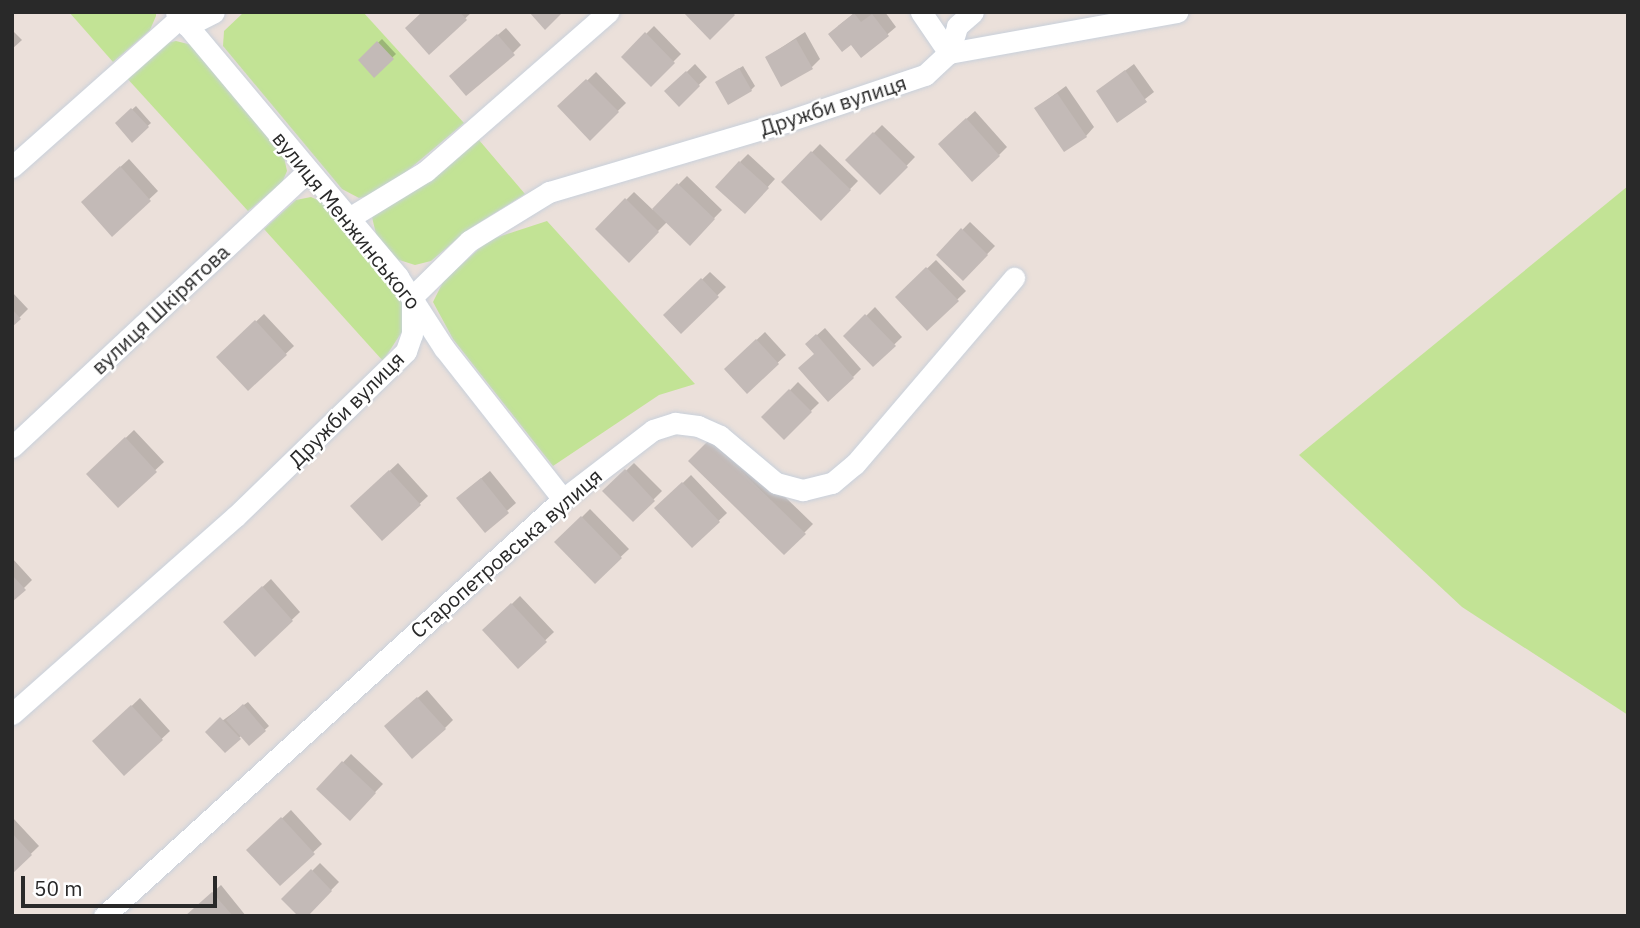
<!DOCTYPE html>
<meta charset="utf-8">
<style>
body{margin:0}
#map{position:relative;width:1640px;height:928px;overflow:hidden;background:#ebe0da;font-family:"IBM Plex Sans",sans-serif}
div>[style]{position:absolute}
.green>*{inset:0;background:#c2e395}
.shadow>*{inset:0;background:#0003}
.building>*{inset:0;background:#c3bab7}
.roads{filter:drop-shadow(0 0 2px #c8d0db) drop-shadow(0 0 2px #c8d0db)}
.street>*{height:21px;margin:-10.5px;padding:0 10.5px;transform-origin:10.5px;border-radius:10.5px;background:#fff}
span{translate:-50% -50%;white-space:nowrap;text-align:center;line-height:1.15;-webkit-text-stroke:5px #fff;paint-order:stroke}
.street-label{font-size:21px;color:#292929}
.frame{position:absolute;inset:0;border:14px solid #292929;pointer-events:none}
.scale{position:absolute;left:21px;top:876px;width:196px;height:32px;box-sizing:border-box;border:4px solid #292929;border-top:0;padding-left:9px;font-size:21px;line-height:24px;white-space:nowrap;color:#292929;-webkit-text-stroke:5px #fff;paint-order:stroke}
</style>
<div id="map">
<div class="green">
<i style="clip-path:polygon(69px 12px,156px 12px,156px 16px,150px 30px,113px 62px)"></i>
<i style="clip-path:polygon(244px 12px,363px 12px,464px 123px,381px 193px,359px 198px,342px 189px,223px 46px,224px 31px)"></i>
<i style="clip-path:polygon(176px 41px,192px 45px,284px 157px,287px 171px,282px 183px,248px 211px,125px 76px,161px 44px)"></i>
<i style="clip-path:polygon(479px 140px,525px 194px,469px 229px,431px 261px,415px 265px,393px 258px,376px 234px,372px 217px)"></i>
<i style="clip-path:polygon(1628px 186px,1628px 715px,1462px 607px,1299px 455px)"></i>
<i style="clip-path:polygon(311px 197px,324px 203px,404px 303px,405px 327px,383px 361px,264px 229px,296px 200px)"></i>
<i style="clip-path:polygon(547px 221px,695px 384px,659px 395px,553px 466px,453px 339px,433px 302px,444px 280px,489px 240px)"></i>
</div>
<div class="shadow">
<i style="clip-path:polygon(424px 12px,472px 12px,429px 52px)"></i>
<i style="clip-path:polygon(856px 12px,885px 12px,896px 27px,862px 56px,838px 26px)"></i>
<i style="clip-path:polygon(654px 26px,681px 54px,651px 84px,623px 57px)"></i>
<i style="clip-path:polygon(506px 28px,521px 45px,513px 53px,459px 68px)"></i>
<i style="clip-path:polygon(12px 30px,22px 40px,12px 49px)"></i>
<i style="clip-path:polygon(805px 32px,820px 59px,812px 67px,767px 57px)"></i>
<i style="clip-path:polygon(382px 39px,396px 54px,374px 75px,360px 60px)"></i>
<i style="clip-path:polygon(695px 64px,707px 77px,679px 104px,667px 91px)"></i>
<i style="clip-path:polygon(1134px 64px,1154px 92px,1118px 120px,1098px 91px)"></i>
<i style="clip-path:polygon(743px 66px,755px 86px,751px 90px,717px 82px)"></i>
<i style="clip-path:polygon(596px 72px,626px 103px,590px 138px,560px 107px)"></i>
<i style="clip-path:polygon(1066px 86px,1094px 127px,1086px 136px,1036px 108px)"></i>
<i style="clip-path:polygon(136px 106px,151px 123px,132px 140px,117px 123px)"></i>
<i style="clip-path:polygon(975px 111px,1007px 147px,999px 155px,948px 136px)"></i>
<i style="clip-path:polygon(882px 125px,915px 157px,880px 193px,847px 160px)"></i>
<i style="clip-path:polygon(820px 144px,858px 181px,821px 219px,783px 182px)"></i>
<i style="clip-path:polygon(748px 154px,775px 179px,753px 203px,740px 162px)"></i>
<i style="clip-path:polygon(129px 159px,158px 191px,112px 234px,91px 194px)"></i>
<i style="clip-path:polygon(687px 176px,722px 210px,690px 243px,667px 222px,629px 260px,597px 229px,634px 192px,653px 210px)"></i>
<i style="clip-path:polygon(970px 222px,995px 246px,963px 279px,938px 255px)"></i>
<i style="clip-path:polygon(936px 260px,966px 291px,927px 329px,897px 297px)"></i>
<i style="clip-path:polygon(710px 272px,726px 287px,681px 331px,665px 315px)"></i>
<i style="clip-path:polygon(12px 292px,28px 309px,12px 325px)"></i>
<i style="clip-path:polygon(875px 307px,902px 337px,873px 365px,846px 336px)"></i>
<i style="clip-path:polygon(264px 314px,294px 346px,248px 389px,219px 357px)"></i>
<i style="clip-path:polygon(825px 328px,861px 369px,853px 377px,816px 353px,816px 336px)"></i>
<i style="clip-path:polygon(765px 332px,786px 355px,747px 391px,734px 361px)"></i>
<i style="clip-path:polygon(798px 382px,819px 403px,784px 437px,764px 417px)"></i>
<i style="clip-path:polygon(134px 430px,164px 462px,118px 505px,88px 474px)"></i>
<i style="clip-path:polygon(719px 433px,813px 524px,784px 553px,691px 461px)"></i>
<i style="clip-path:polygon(398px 463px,428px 496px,382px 539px,352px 506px)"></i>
<i style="clip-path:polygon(634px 463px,662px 491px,633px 520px,605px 491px)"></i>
<i style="clip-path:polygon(490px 471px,516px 503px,485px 530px,467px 490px)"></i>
<i style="clip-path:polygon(691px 475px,727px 513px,692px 546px,657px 508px)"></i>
<i style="clip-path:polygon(590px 509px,629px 549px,595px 581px,557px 542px)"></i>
<i style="clip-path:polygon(12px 558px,32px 580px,12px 600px)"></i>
<i style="clip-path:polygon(271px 579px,300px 612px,255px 655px,225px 622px)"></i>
<i style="clip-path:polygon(520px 596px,554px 632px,518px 666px,485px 630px)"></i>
<i style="clip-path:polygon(427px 690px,453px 720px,445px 728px,394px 718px)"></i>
<i style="clip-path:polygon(140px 698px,170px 731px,124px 774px,95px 741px)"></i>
<i style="clip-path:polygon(248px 702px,269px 726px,249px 744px,242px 735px,225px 751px,207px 732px)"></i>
<i style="clip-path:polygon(351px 754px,383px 784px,350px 818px,318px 789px)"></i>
<i style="clip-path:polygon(291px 810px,322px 844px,280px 883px,257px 842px)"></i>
<i style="clip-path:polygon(12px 817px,39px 846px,12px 872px)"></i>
<i style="clip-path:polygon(320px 863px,339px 882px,306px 916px,284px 899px)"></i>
<i style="clip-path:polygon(221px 885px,246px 916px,187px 916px,192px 911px)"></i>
</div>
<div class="building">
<i style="clip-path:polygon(422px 12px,460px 12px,467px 20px,429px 55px,405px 28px)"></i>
<i style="clip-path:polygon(529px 12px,563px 12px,545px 30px)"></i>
<i style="clip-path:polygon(683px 12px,732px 12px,735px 15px,710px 40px)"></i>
<i style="clip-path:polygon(854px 13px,861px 22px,872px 14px,889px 36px,861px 58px,851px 45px,842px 52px,828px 34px)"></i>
<i style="clip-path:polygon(645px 32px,675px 63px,651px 87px,621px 57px)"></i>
<i style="clip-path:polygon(497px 34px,515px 55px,466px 96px,449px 76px)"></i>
<i style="clip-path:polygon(796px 39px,813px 69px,781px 87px,765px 57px)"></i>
<i style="clip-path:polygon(377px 41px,394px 59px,374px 78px,358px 60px)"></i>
<i style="clip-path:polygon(739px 68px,752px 91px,728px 105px,715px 82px)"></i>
<i style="clip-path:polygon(1125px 70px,1147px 102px,1117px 123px,1096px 91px)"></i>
<i style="clip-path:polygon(686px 71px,700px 86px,679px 107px,664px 91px)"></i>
<i style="clip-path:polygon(586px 79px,619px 112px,590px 141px,557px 106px)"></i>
<i style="clip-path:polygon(1057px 93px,1087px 137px,1064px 152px,1034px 108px)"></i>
<i style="clip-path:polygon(131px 108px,149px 127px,132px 143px,115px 123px)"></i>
<i style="clip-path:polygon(966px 118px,1000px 156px,972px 182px,938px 144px)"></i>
<i style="clip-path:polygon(873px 132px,908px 167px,880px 195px,845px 160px)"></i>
<i style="clip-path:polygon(811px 151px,851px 190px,821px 221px,781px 182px)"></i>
<i style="clip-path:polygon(739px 161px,769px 188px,745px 214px,715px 187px)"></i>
<i style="clip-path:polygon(120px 166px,151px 201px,112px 237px,81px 202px)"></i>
<i style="clip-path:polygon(677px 183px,715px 219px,690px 246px,652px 209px)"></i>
<i style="clip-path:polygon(625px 198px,659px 232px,629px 263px,595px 229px)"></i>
<i style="clip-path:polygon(961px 228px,988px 255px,963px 281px,936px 255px)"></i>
<i style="clip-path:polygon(926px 267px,959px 301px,927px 331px,895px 297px)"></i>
<i style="clip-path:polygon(701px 278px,719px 297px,681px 334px,663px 315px)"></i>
<i style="clip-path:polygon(12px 309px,21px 319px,12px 327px)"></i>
<i style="clip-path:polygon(865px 314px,896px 346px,873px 367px,843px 336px)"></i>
<i style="clip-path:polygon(255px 320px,287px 355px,248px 391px,216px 357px)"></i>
<i style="clip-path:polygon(816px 334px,854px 378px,828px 402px,798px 368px,814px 354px,805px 344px)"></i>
<i style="clip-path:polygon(756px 339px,779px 364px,747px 394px,724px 369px)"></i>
<i style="clip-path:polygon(789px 389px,812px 412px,784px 440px,761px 417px)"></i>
<i style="clip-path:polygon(125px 437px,157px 472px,118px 508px,86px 474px)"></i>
<i style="clip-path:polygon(709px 440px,806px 534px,784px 555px,688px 461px)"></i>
<i style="clip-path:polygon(625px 469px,655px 501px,633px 522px,602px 491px)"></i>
<i style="clip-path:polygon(389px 470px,421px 505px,382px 541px,350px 506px)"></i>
<i style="clip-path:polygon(481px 478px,509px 513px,485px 533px,456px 498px)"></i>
<i style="clip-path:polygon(682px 482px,720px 522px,692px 548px,654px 508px)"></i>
<i style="clip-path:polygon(581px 516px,622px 558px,595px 584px,554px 542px)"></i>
<i style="clip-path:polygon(12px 575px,26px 590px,12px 602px)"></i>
<i style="clip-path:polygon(262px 586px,293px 621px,255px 657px,223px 622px)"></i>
<i style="clip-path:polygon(511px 603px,547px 642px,518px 669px,482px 630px)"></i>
<i style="clip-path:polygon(417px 697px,446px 729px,412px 759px,384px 726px)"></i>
<i style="clip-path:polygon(243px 704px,266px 731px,249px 746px,226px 720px)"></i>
<i style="clip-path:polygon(131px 705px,163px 740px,124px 776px,92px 741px)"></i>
<i style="clip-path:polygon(220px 717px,241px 739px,225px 753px,205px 732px)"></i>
<i style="clip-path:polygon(342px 761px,376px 793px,350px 821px,316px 789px)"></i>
<i style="clip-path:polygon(281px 817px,315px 854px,280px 886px,246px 850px)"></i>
<i style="clip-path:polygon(12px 833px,32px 855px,12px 874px)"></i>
<i style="clip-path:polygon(311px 869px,332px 891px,308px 916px,298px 916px,281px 899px)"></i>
<i style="clip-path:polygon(212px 892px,233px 916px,185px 916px)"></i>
</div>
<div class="roads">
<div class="street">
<i style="left:176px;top:12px;width:346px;rotate:50deg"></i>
<i style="left:398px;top:277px;width:85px;rotate:57.1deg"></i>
<i style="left:444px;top:348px;width:192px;rotate:51.8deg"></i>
<i style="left:921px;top:12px;width:50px;rotate:55.7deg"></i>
<i style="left:949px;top:53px;width:232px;rotate:-10.2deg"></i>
<i style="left:187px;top:26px;width:30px;rotate:-27deg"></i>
<i style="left:12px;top:167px;width:225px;rotate:-41.6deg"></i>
<i style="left:349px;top:218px;width:90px;rotate:-31.4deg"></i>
<i style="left:426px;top:171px;width:242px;rotate:-41.1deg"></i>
<i style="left:12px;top:447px;width:403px;rotate:-43deg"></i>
<i style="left:12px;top:714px;width:298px;rotate:-41.5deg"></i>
<i style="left:235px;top:517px;width:238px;rotate:-44.1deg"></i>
<i style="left:406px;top:351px;width:18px;rotate:-71deg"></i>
<i style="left:412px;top:334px;width:37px;rotate:-90deg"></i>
<i style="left:412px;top:297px;width:80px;rotate:-44.5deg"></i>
<i style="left:469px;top:241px;width:94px;rotate:-31.5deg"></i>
<i style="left:549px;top:192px;width:246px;rotate:-16.5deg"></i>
<i style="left:785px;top:122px;width:148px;rotate:-18.6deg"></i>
<i style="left:925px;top:75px;width:33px;rotate:-43deg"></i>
<i style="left:949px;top:53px;width:28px;rotate:-73deg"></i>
<i style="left:957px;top:26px;width:21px;rotate:-41deg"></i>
<i style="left:104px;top:916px;width:620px;rotate:-42.26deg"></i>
<i style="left:563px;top:499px;width:113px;rotate:-37.5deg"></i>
<i style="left:653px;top:430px;width:23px;rotate:-18deg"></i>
<i style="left:675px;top:423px;width:23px;rotate:7deg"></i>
<i style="left:698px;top:426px;width:24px;rotate:24deg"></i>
<i style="left:720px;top:436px;width:73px;rotate:40deg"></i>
<i style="left:776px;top:483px;width:28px;rotate:15deg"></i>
<i style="left:803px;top:490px;width:30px;rotate:-14deg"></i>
<i style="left:832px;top:483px;width:30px;rotate:-40deg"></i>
<i style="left:855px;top:464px;width:245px;rotate:-49.5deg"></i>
</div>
</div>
<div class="street-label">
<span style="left:833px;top:105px;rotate:-18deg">Дружби вулиця</span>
<span style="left:347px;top:220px;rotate:51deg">вулиця Менжинського</span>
<span style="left:160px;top:309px;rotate:-43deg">вулиця Шкірятова</span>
<span style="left:346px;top:409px;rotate:-45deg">Дружби вулиця</span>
<span style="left:506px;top:553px;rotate:-41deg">Старопетровська вулиця</span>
</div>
<div class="frame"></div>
<div class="scale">50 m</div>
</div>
